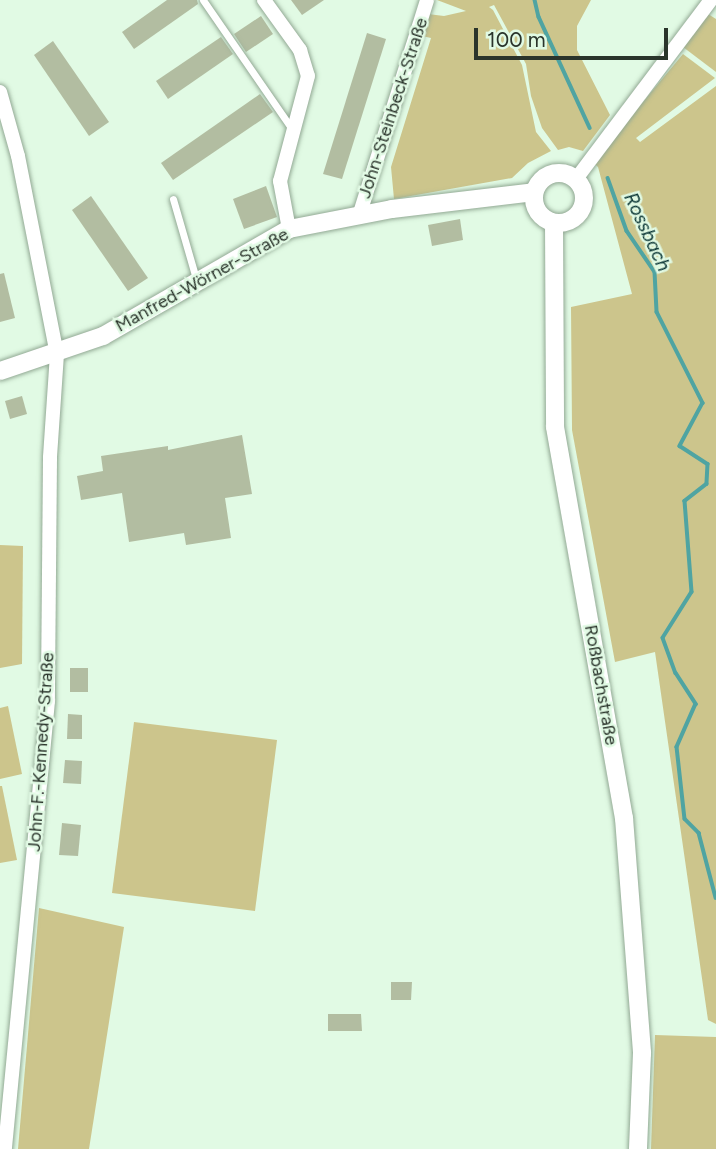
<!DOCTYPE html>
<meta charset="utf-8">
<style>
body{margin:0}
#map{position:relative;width:716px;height:1149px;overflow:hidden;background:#e1fae4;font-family:Figtree,sans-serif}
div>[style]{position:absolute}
.green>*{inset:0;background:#ccc58c}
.stream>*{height:3.5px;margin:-1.75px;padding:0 1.75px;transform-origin:1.75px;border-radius:1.75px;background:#4fa4a2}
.building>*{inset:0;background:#b2bda1}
.roads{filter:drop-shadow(0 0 2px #92a994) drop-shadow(0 0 2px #92a994)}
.service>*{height:7px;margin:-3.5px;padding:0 3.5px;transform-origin:3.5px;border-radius:3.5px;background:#fff}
.minor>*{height:14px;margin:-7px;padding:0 7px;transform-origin:7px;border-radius:7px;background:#fff}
.tertiary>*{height:18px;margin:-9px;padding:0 9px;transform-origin:9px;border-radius:9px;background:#fff}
.tertiary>.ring{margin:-9px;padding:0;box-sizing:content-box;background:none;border:18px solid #fff;border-radius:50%}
span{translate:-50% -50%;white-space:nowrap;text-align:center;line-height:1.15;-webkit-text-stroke:5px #e1fae4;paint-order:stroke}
.street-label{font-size:18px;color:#2a342b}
.water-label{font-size:19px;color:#093433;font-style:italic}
.scale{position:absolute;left:474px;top:28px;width:194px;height:32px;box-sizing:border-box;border:4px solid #2a342b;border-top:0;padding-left:9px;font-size:21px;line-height:24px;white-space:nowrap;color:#2a342b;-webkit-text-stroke:5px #e1fae4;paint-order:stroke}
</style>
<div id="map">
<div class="green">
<i style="clip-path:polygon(437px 0,591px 0,577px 26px,577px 50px,610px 115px,583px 151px,569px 147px,558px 150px,542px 128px,531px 96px,526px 64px,494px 5px,489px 7px,493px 10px,522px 65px,536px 132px,551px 151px,528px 163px,512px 178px,394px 199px,391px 167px,431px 38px,422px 36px,428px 14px,444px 16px,466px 11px)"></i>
<i style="clip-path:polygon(708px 14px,716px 19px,716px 72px,683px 47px)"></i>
<i style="clip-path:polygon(683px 54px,715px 78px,636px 138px,640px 142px,716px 86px,716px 1024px,708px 1020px,655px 652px,615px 662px,572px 430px,571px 307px,632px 294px,598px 167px,593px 162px)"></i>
<i style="clip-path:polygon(0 545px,23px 546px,22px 664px,0 668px)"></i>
<i style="clip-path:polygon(8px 706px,22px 774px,0 779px,0 708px)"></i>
<i style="clip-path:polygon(134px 722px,277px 740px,255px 911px,112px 893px)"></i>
<i style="clip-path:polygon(0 786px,2px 786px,17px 860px,0 863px)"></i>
<i style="clip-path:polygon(39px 908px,124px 927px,89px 1149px,18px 1149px)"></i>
<i style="clip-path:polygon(655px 1035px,716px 1037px,716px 1149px,651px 1149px)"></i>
</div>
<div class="stream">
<i style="left:535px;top:0;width:17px;rotate:77deg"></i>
<i style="left:539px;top:17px;width:122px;rotate:65.3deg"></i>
<i style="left:608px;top:178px;width:56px;rotate:70.3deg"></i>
<i style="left:627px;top:231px;width:50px;rotate:55.7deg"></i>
<i style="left:655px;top:272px;width:40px;rotate:87.1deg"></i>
<i style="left:657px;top:312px;width:102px;rotate:63.2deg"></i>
<i style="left:703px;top:403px;width:49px;rotate:118.1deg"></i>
<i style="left:680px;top:446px;width:33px;rotate:33deg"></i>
<i style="left:708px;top:464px;width:20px;rotate:93deg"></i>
<i style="left:707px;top:484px;width:28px;rotate:142deg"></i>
<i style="left:685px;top:501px;width:91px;rotate:85.6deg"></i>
<i style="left:692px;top:592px;width:54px;rotate:122.2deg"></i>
<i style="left:663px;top:638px;width:37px;rotate:70deg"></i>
<i style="left:676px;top:673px;width:37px;rotate:57deg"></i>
<i style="left:696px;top:704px;width:47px;rotate:113.8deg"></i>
<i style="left:677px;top:747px;width:72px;rotate:83.7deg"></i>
<i style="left:685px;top:819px;width:20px;rotate:45deg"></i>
<i style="left:699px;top:833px;width:67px;rotate:75.3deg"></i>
</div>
<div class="building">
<i style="clip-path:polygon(167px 0,197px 0,198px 4px,134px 49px,122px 32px)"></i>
<i style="clip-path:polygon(291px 0,324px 0,302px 15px)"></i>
<i style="clip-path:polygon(261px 16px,273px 34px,246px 52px,234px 34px)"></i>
<i style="clip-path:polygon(367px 33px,386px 39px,342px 179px,323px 174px)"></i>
<i style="clip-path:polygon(221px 37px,233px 54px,168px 99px,156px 81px)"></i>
<i style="clip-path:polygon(53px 41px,109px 122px,89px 136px,34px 55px)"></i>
<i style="clip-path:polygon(260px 94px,273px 112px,173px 180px,161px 163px)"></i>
<i style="clip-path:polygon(266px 186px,277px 217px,244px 229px,233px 199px)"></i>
<i style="clip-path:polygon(91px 196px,148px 278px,128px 291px,72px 210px)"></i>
<i style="clip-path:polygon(460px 219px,463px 240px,432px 246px,428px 225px)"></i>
<i style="clip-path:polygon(4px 273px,15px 318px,0 322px,0 274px)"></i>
<i style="clip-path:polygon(22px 396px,27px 414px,10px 419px,5px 401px)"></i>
<i style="clip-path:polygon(242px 435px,252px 494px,225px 498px,231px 538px,186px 545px,184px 533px,129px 542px,122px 493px,81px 500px,77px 476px,103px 471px,101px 456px,168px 446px,168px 450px)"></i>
<i style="clip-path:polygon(70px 668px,88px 668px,88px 692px,70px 692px)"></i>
<i style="clip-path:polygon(68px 714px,82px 715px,82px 739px,67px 739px)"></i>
<i style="clip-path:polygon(65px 760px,82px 761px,81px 784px,63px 783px)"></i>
<i style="clip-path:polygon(62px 823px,81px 825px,78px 856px,59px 855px)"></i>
<i style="clip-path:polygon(391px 982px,412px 982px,411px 1000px,391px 1000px)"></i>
<i style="clip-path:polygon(328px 1014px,361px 1014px,362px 1031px,328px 1031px)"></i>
</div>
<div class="roads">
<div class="service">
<i style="left:203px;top:0;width:157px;rotate:55.4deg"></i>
<i style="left:173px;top:199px;width:86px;rotate:73.9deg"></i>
</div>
<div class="minor">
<i style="left:264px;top:0;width:62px;rotate:54.2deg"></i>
<i style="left:300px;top:50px;width:27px;rotate:73deg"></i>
<i style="left:308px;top:76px;width:109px;rotate:104.9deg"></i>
<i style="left:280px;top:181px;width:49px;rotate:79.4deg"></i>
<i style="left:0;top:92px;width:66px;rotate:74.3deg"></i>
<i style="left:18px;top:156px;width:202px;rotate:78.9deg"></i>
<i style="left:57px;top:354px;width:104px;rotate:93.9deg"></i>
<i style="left:50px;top:458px;width:243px;rotate:90.5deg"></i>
<i style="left:48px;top:701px;width:450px;rotate:95.5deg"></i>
<i style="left:576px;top:179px;width:224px;rotate:-53deg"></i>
<i style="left:359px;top:216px;width:226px;rotate:-72.5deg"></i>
</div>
<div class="tertiary">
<i class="ring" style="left:534px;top:173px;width:32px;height:32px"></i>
<i style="left:554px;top:223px;width:204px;rotate:89.7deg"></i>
<i style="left:555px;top:427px;width:397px;rotate:80deg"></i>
<i style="left:624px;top:818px;width:236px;rotate:85.6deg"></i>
<i style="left:642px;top:1053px;width:96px;rotate:92.4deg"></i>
<i style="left:0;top:371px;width:109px;rotate:-18.8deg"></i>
<i style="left:103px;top:336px;width:215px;rotate:-29.9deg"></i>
<i style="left:289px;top:229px;width:105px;rotate:-11deg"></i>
<i style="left:392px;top:209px;width:143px;rotate:-6.8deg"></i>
</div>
</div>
<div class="street-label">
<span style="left:393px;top:108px;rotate:-72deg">John-Steinbeck-Straße</span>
<span style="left:202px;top:280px;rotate:-29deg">Manfred-Wörner-Straße</span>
<span style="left:601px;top:685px;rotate:80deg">Roßbachstraße</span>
<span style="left:41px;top:752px;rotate:-86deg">John-F.-Kennedy-Straße</span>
</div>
<div class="water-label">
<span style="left:647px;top:232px;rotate:65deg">Rossbach</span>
</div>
<div class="scale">100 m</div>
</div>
